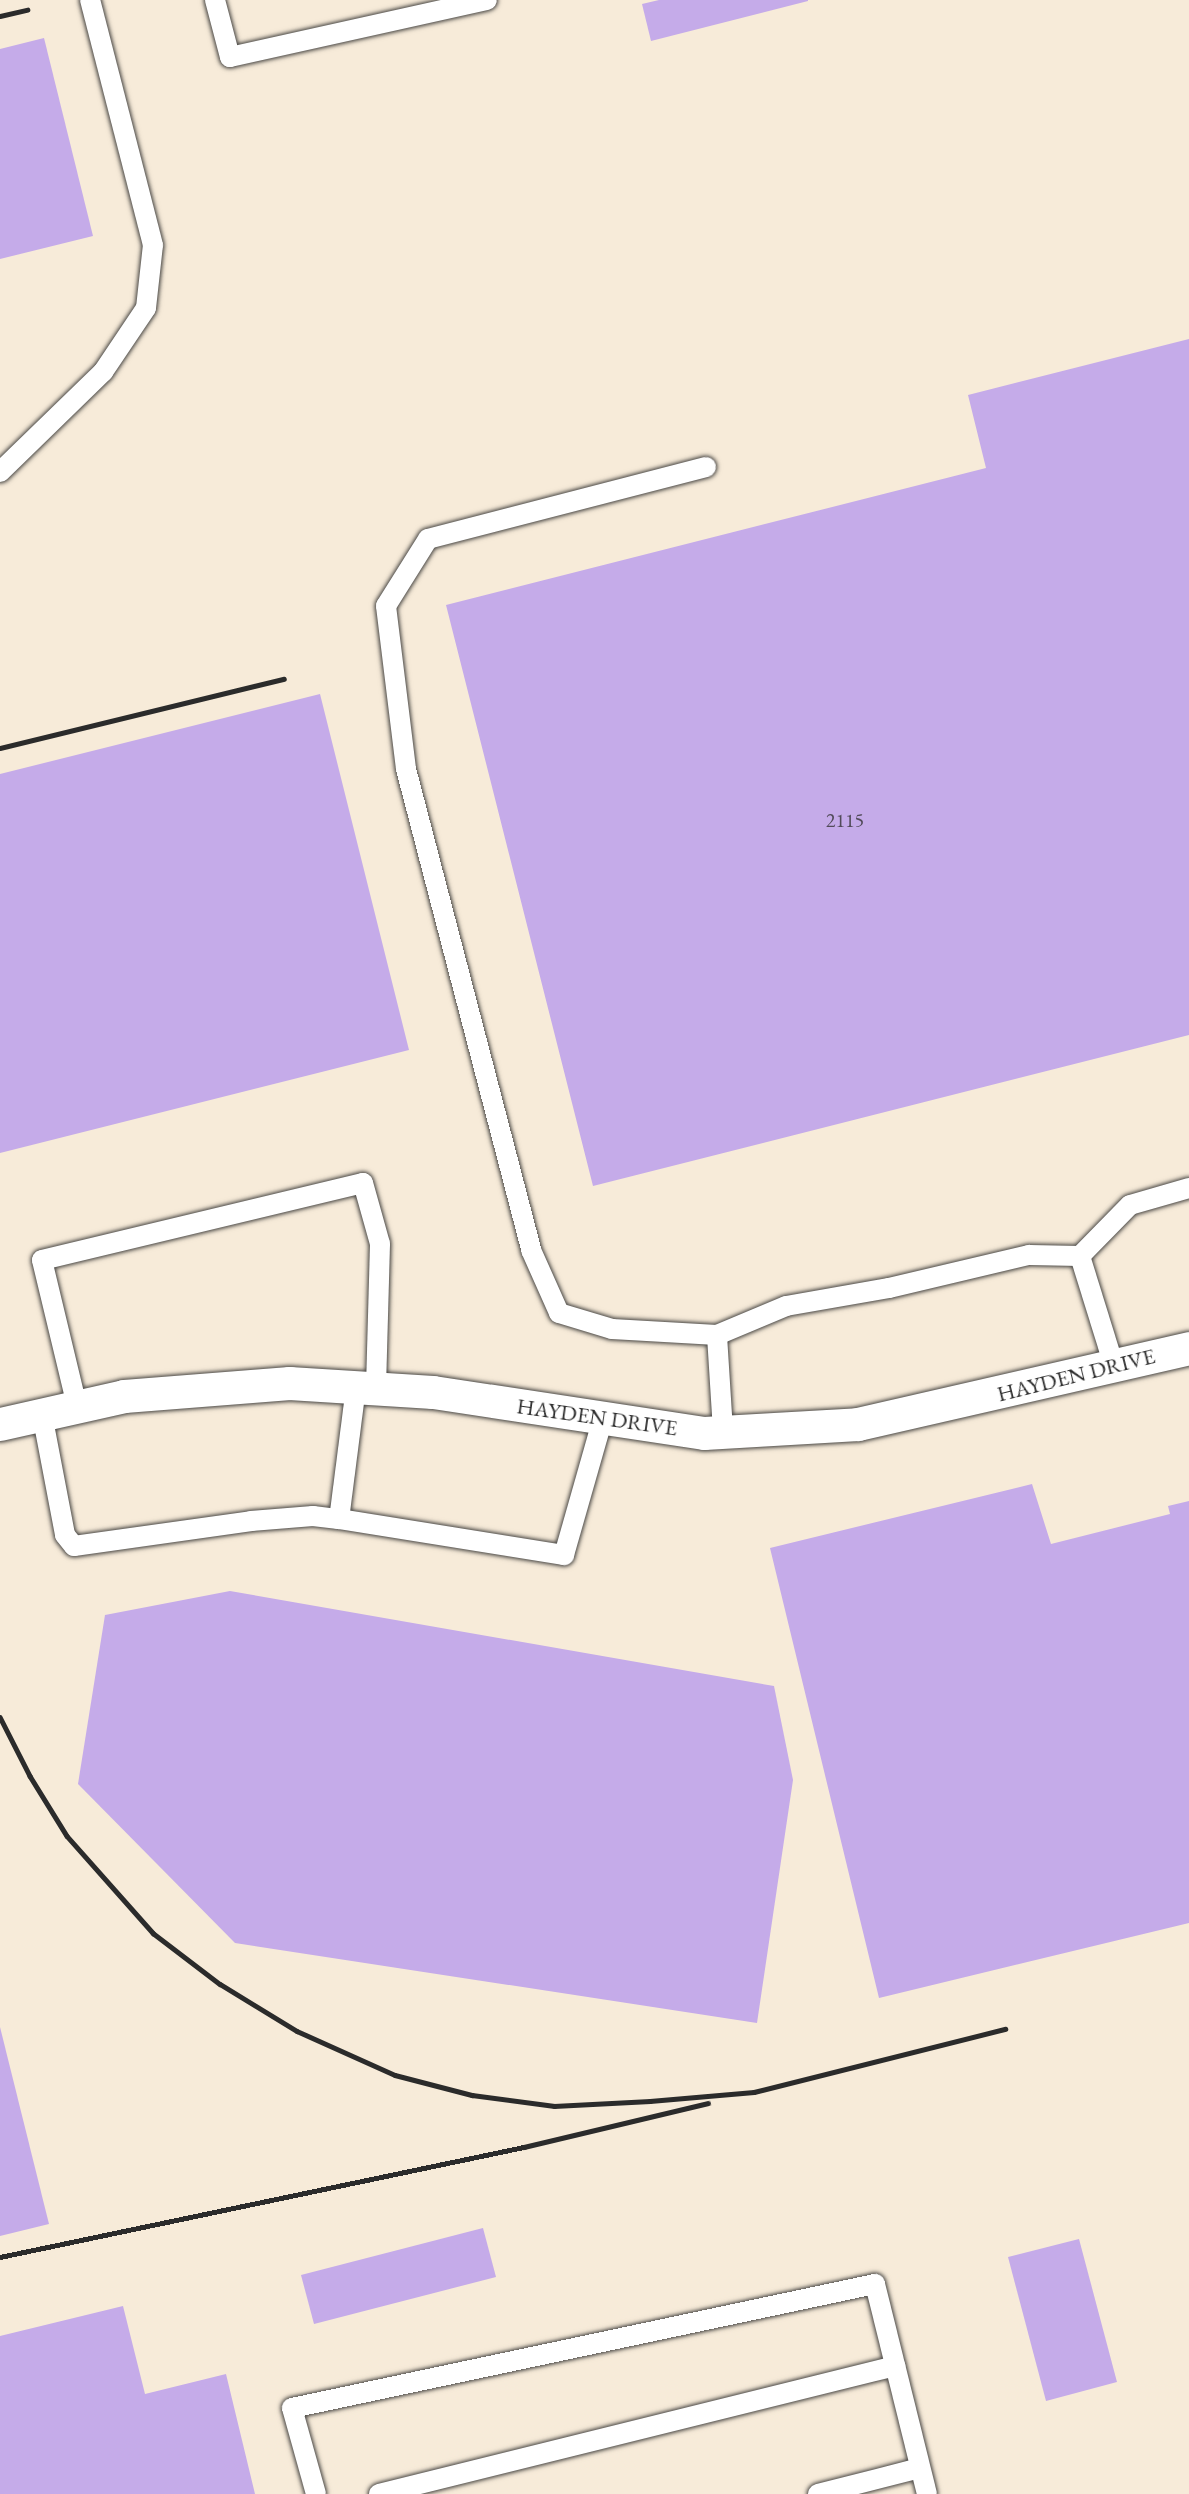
<!DOCTYPE html>
<style>
body{margin:0}
#map{position:relative;width:1189px;height:2494px;overflow:hidden;background:#f7ebd9;font-family:"EB Garamond",serif}
div>[style]{position:absolute}
.building>*{inset:0;background:#c5abe9}
.roads{filter:drop-shadow(0 0 2px #4a4845) drop-shadow(0 0 2px #4a4845)}
.service>*{height:20px;margin:-10px;padding:0 10px;transform-origin:10px;border-radius:10px;background:#fff}
.minor>*{height:33px;margin:-16.5px;padding:0 16.5px;transform-origin:16.5px;border-radius:16.5px;background:#fff}
.rail>*{height:4.5px;margin:-2.25px;padding:0 2.25px;transform-origin:2.25px;border-radius:2.25px;background:#2b2b2b}
span{translate:-50% -50%;white-space:nowrap;text-align:center;line-height:1.15;-webkit-text-stroke:6px #fff;paint-order:stroke}
.number-label{font-size:20px;color:#524b5a}
.number-label span{-webkit-text-stroke-width:0}
.street-label{font-size:22px;color:#2b2b2b}
</style>
<div id="map">
<div class="building">
<i style="clip-path:polygon(659px 0,808px 0,808px 1px,651px 41px,642px 4px)"></i>
<i style="clip-path:polygon(44px 38px,93px 236px,0 259px,0 49px)"></i>
<i style="clip-path:polygon(1189px 339px,1189px 1035px,593px 1186px,446px 605px,986px 468px,968px 395px)"></i>
<i style="clip-path:polygon(320px 694px,409px 1050px,0 1153px,0 774px)"></i>
<i style="clip-path:polygon(1032px 1484px,1051px 1544px,1170px 1514px,1168px 1506px,1189px 1501px,1189px 1923px,879px 1998px,770px 1548px)"></i>
<i style="clip-path:polygon(230px 1591px,774px 1686px,793px 1780px,757px 2023px,235px 1943px,78px 1784px,105px 1615px)"></i>
<i style="clip-path:polygon(0 2027px,49px 2224px,0 2236px)"></i>
<i style="clip-path:polygon(483px 2228px,496px 2277px,314px 2324px,301px 2275px)"></i>
<i style="clip-path:polygon(1079px 2239px,1117px 2382px,1046px 2401px,1008px 2257px)"></i>
<i style="clip-path:polygon(123px 2306px,145px 2394px,226px 2374px,255px 2494px,0 2494px,0 2336px)"></i>
</div>
<div class="roads">
<div class="service">
<i style="left:215px;top:0;width:59px;rotate:75.3deg"></i>
<i style="left:230px;top:57px;width:263px;rotate:-12.5deg"></i>
<i style="left:706px;top:467px;width:287px;rotate:165.5deg"></i>
<i style="left:428px;top:539px;width:79px;rotate:122.1deg"></i>
<i style="left:386px;top:606px;width:164px;rotate:83deg"></i>
<i style="left:406px;top:769px;width:497px;rotate:75.4deg"></i>
<i style="left:531px;top:1250px;width:69px;rotate:66deg"></i>
<i style="left:559px;top:1313px;width:55px;rotate:16.8deg"></i>
<i style="left:612px;top:1329px;width:105px;rotate:3.3deg"></i>
<i style="left:0;top:472px;width:144px;rotate:-44.2deg"></i>
<i style="left:103px;top:372px;width:77px;rotate:-56.1deg"></i>
<i style="left:146px;top:308px;width:63px;rotate:-83.7deg"></i>
<i style="left:153px;top:245px;width:253px;rotate:-104.4deg"></i>
<i style="left:1080px;top:1256px;width:71px;rotate:-45.6deg"></i>
<i style="left:1130px;top:1205px;width:61px;rotate:-16.1deg"></i>
<i style="left:356px;top:1387px;width:133px;rotate:97.3deg"></i>
<i style="left:339px;top:1519px;width:228px;rotate:9.1deg"></i>
<i style="left:564px;top:1555px;width:142px;rotate:-74.1deg"></i>
<i style="left:77px;top:1406px;width:150px;rotate:-103.5deg"></i>
<i style="left:42px;top:1260px;width:330px;rotate:-13.5deg"></i>
<i style="left:363px;top:1183px;width:63px;rotate:74.4deg"></i>
<i style="left:380px;top:1244px;width:144px;rotate:91.6deg"></i>
<i style="left:42px;top:1414px;width:123px;rotate:79.2deg"></i>
<i style="left:65px;top:1535px;width:14px;rotate:51deg"></i>
<i style="left:74px;top:1546px;width:179px;rotate:-8deg"></i>
<i style="left:251px;top:1521px;width:62px;rotate:-4.6deg"></i>
<i style="left:313px;top:1516px;width:26px;rotate:7deg"></i>
<i style="left:723px;top:1431px;width:96px;rotate:-93.6deg"></i>
<i style="left:717px;top:1335px;width:75px;rotate:-22.8deg"></i>
<i style="left:786px;top:1306px;width:105px;rotate:-9.9deg"></i>
<i style="left:889px;top:1288px;width:144px;rotate:-13.3deg"></i>
<i style="left:1029px;top:1255px;width:51px;rotate:1.1deg"></i>
<i style="left:1080px;top:1256px;width:115px;rotate:72.8deg"></i>
<i style="left:316px;top:2494px;width:89px;rotate:-105.6deg"></i>
<i style="left:292px;top:2408px;width:596px;rotate:-12.01deg"></i>
<i style="left:875px;top:2284px;width:216px;rotate:76.1deg"></i>
<i style="left:379px;top:2494px;width:532px;rotate:-13.93deg"></i>
<i style="left:818px;top:2494px;width:105px;rotate:-14.3deg"></i>
</div>
<div class="minor">
<i style="left:0;top:1424px;width:127px;rotate:-12.7deg"></i>
<i style="left:124px;top:1396px;width:166px;rotate:-4.5deg"></i>
<i style="left:289px;top:1383px;width:144px;rotate:3.6deg"></i>
<i style="left:433px;top:1392px;width:274px;rotate:8.6deg"></i>
<i style="left:704px;top:1433px;width:154px;rotate:-3.3deg"></i>
<i style="left:858px;top:1424px;width:340px;rotate:-12.9deg"></i>
</div>
</div>
<div class="rail">
<i style="left:0;top:16px;width:28px;rotate:-13deg"></i>
<i style="left:0;top:748px;width:292px;rotate:-13.7deg"></i>
<i style="left:0;top:1717px;width:66px;rotate:63deg"></i>
<i style="left:30px;top:1776px;width:70px;rotate:58.3deg"></i>
<i style="left:67px;top:1836px;width:130px;rotate:48.4deg"></i>
<i style="left:153px;top:1933px;width:84px;rotate:37.3deg"></i>
<i style="left:220px;top:1984px;width:90px;rotate:31.4deg"></i>
<i style="left:297px;top:2031px;width:107px;rotate:24.2deg"></i>
<i style="left:395px;top:2075px;width:80px;rotate:14.6deg"></i>
<i style="left:472px;top:2095px;width:83px;rotate:7.6deg"></i>
<i style="left:554px;top:2106px;width:96px;rotate:-3deg"></i>
<i style="left:650px;top:2101px;width:104px;rotate:-4.9deg"></i>
<i style="left:754px;top:2092px;width:259px;rotate:-14.1deg"></i>
<i style="left:0;top:2257px;width:535px;rotate:-11.86deg"></i>
<i style="left:524px;top:2147px;width:189px;rotate:-13.4deg"></i>
</div>
<div class="number-label">
<span style="left:845px;top:820px">2115</span>
</div>
<div class="street-label">
<span style="left:1076px;top:1375px;rotate:-14deg">HAYDEN DRIVE</span>
<span style="left:597px;top:1417px;rotate:8deg">HAYDEN DRIVE</span>
</div>
</div>
